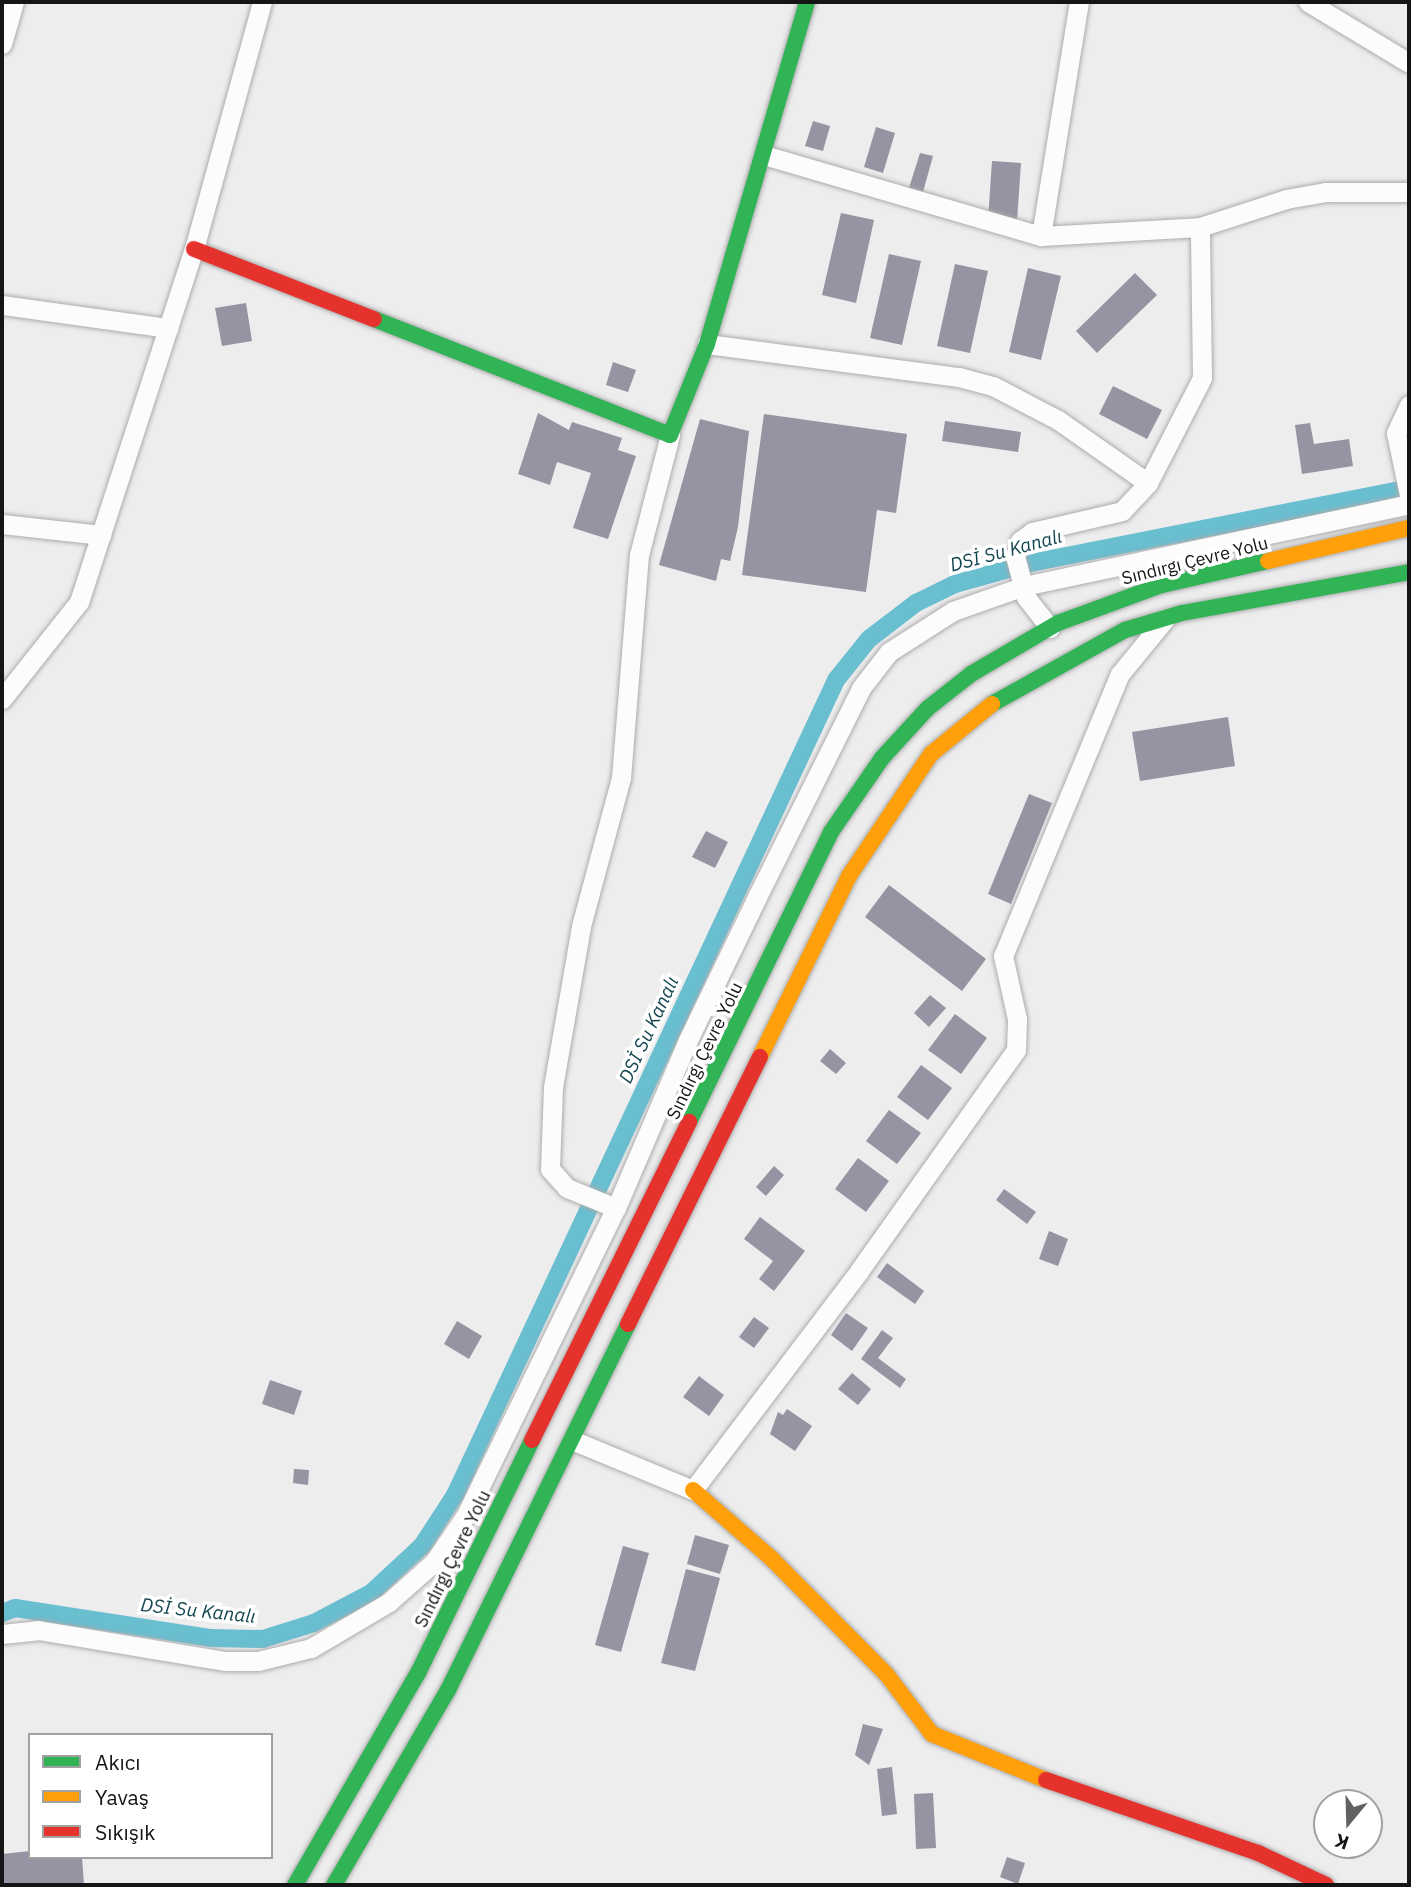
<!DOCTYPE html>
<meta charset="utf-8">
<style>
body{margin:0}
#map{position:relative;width:1411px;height:1887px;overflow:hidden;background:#ededee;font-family:"IBM Plex Sans",sans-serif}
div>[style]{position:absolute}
.canal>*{height:18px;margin:-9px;padding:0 9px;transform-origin:9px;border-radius:9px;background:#69bed0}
.building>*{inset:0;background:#9494a2}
.roads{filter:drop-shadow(0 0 2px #acacad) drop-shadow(0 0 2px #acacad)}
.street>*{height:19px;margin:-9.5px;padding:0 9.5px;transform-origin:9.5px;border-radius:9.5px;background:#fcfcfc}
.fast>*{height:16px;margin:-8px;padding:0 8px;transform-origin:8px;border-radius:8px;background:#30b455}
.slow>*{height:16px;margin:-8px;padding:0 8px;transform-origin:8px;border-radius:8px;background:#ff9f0a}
.jam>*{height:16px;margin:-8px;padding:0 8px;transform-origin:8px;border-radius:8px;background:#e5322d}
span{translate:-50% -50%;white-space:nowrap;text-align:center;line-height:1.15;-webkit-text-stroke:7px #fff;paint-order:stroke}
.street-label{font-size:18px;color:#141515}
.water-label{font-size:19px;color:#134651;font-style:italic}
.frame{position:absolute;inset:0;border:4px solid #141515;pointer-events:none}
.legend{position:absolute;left:28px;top:1733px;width:245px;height:126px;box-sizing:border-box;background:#fff;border:2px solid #a1a1a1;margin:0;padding:9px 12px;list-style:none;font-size:21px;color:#141515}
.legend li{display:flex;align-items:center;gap:14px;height:35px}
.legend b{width:35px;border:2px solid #a1a1a1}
.north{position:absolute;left:1313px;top:1789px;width:70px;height:70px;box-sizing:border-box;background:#fff;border:2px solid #a1a1a1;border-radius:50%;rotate:199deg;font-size:19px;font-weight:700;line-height:28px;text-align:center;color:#141515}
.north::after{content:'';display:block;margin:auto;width:24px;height:32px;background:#606161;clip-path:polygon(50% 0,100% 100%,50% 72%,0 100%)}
</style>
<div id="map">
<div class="canal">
<i style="left:2px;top:1613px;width:14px;rotate:-21deg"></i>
<i style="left:15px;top:1608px;width:197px;rotate:8.7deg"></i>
<i style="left:210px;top:1638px;width:53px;rotate:1.1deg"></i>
<i style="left:263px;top:1639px;width:53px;rotate:-17.4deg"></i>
<i style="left:314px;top:1623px;width:64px;rotate:-27.8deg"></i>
<i style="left:371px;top:1593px;width:69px;rotate:-42.7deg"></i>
<i style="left:422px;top:1546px;width:61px;rotate:-57.1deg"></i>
<i style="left:455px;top:1495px;width:900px;rotate:-64.94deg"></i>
<i style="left:836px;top:680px;width:53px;rotate:-51.2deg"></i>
<i style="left:869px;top:639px;width:59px;rotate:-37.5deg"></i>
<i style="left:916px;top:603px;width:43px;rotate:-26deg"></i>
<i style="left:955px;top:584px;width:74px;rotate:-15.7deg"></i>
<i style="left:1026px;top:564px;width:390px;rotate:-11.2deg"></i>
</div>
<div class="building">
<i style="clip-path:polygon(813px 121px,830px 126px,823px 151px,805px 146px)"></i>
<i style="clip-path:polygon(876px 127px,895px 133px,883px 173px,864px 167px)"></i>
<i style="clip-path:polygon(920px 153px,933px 156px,923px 192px,909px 188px)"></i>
<i style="clip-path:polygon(992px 161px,1021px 163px,1017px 221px,988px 220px)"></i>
<i style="clip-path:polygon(841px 213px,874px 220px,856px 303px,822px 295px)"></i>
<i style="clip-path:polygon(889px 254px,921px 261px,902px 345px,870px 338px)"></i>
<i style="clip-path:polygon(955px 264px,988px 271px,970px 353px,937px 346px)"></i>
<i style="clip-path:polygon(1028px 268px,1061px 276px,1041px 360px,1009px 352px)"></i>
<i style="clip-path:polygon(1135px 273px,1157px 295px,1097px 353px,1076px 331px)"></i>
<i style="clip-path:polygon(246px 303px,252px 341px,222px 346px,215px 308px)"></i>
<i style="clip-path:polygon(613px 362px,636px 370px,628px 392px,606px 385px)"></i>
<i style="clip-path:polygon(1113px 386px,1162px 410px,1147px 439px,1099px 414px)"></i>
<i style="clip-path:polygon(538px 413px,569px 430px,572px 422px,622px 438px,618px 450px,636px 456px,608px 539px,573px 528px,591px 473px,557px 462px,550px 485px,518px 474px)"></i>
<i style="clip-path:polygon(764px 414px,907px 434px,896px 513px,877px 510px,866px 592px,742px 575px)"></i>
<i style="clip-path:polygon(700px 419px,749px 431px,738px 527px,730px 561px,721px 559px,716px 581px,659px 565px)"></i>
<i style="clip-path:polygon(945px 421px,1021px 432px,1018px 452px,942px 441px)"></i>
<i style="clip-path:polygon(1310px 423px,1314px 444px,1349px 439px,1353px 466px,1302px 474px,1295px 425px)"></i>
<i style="clip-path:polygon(1228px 717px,1235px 766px,1140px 781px,1132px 732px)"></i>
<i style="clip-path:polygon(1029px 794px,1052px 803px,1011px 904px,988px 894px)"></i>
<i style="clip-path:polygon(706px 831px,728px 842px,715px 868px,692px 857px)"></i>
<i style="clip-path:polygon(889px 885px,986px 959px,962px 991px,865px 917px)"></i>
<i style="clip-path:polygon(930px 995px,946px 1008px,929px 1027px,914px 1013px)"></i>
<i style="clip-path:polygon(955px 1014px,987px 1038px,961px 1074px,928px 1050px)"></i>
<i style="clip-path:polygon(830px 1049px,846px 1063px,836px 1074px,820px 1061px)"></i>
<i style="clip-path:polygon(921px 1065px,952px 1088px,928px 1120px,897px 1097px)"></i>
<i style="clip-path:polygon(889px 1110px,921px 1133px,897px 1164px,866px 1141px)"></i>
<i style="clip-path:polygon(858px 1158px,889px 1181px,866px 1212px,835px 1189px)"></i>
<i style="clip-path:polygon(774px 1166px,784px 1175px,766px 1196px,756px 1187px)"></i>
<i style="clip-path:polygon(1004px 1189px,1036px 1212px,1027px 1224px,996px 1200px)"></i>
<i style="clip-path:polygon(760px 1217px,805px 1251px,774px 1291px,759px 1279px,773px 1261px,744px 1239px)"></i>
<i style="clip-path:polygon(1049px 1231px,1068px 1239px,1058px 1266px,1039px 1259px)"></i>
<i style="clip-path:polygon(887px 1263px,924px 1291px,915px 1304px,877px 1277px)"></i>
<i style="clip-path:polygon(846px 1313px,868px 1328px,852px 1351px,831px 1335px)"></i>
<i style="clip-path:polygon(754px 1317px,769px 1328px,754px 1348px,739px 1337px)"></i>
<i style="clip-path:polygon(457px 1321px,482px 1336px,469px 1359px,444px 1344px)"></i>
<i style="clip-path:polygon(882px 1330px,893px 1338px,878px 1358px,906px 1379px,900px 1388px,861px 1359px)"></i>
<i style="clip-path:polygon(852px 1373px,871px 1389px,858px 1405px,838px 1389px)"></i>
<i style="clip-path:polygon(699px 1376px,724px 1395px,709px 1416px,683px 1397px)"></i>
<i style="clip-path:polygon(270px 1380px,302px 1391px,294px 1415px,262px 1404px)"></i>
<i style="clip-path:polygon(787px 1409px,812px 1426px,795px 1451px,770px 1434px,778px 1412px,783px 1415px)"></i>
<i style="clip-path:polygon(294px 1469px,309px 1470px,308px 1485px,293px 1483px)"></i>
<i style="clip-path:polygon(695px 1535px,729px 1545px,720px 1574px,687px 1564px)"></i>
<i style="clip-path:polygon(623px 1546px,649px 1553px,621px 1652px,595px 1645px)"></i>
<i style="clip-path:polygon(686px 1569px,720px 1578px,695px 1671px,661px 1663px)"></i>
<i style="clip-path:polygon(863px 1724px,883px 1729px,869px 1765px,855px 1755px)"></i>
<i style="clip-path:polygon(892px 1767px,897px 1814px,882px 1816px,877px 1769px)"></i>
<i style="clip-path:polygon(933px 1793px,936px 1848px,916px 1849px,914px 1794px)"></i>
<i style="clip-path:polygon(30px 1851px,30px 1857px,82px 1857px,84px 1885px,2px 1885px,2px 1854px)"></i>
<i style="clip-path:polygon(1007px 1857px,1025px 1863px,1018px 1884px,1000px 1877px)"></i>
</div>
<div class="roads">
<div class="street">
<i style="left:1308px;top:2px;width:118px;rotate:31.1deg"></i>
<i style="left:2px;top:44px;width:44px;rotate:-74.1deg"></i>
<i style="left:764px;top:155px;width:289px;rotate:16.3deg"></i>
<i style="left:1041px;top:236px;width:159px;rotate:-3.2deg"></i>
<i style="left:1200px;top:227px;width:90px;rotate:-18deg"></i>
<i style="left:1286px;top:199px;width:41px;rotate:-9.9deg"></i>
<i style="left:1326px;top:192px;width:83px"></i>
<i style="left:1041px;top:236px;width:237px;rotate:-80.8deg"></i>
<i style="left:2px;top:305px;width:168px;rotate:7.9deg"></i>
<i style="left:707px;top:344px;width:254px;rotate:7.5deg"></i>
<i style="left:959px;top:377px;width:35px;rotate:15deg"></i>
<i style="left:993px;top:386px;width:73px;rotate:27.6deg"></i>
<i style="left:1058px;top:420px;width:110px;rotate:35deg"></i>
<i style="left:1409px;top:405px;width:31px;rotate:115deg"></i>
<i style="left:1396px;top:433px;width:63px;rotate:78.2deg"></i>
<i style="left:2px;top:524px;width:100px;rotate:6.3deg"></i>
<i style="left:1050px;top:628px;width:39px;rotate:-128deg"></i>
<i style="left:1026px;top:597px;width:42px;rotate:-105deg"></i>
<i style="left:1015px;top:556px;width:16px;rotate:-72deg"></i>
<i style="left:1020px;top:541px;width:15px;rotate:-37deg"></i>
<i style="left:1032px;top:532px;width:92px;rotate:-13.1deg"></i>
<i style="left:1122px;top:511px;width:38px;rotate:-47deg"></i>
<i style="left:1148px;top:483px;width:118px;rotate:-62.8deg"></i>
<i style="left:1202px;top:378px;width:151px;rotate:-90.8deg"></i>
<i style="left:2px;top:699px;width:124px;rotate:-51.6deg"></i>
<i style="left:79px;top:602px;width:371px;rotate:-72deg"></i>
<i style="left:194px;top:249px;width:256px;rotate:-74.6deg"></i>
<i style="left:616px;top:1208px;width:53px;rotate:-157.8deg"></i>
<i style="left:567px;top:1188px;width:25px;rotate:-132deg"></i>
<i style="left:550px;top:1169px;width:82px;rotate:-87.9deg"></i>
<i style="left:553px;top:1087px;width:163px;rotate:-80.1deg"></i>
<i style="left:581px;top:926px;width:153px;rotate:-74.9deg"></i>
<i style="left:621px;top:778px;width:224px;rotate:-85.4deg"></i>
<i style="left:639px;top:555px;width:124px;rotate:-75.5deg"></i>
<i style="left:572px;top:1440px;width:131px;rotate:22.5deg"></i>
<i style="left:693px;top:1490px;width:275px;rotate:-52.8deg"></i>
<i style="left:859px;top:1271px;width:271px;rotate:-54.6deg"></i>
<i style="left:1016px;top:1050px;width:31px;rotate:-88deg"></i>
<i style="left:1017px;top:1019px;width:65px;rotate:-102.5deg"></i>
<i style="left:1003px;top:956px;width:305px;rotate:-67.5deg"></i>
<i style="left:1120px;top:674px;width:71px;rotate:-50.7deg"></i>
<i style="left:2px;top:1634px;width:36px;rotate:-6deg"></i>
<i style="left:38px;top:1630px;width:190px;rotate:9.4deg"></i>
<i style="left:225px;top:1661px;width:33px"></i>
<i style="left:258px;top:1661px;width:55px;rotate:-13.8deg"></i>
<i style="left:311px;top:1648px;width:91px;rotate:-30.5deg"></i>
<i style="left:389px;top:1602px;width:60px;rotate:-41.6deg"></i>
<i style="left:434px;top:1562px;width:57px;rotate:-55.8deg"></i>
<i style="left:466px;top:1515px;width:342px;rotate:-64deg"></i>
<i style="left:616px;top:1208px;width:181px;rotate:-66.8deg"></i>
<i style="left:687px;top:1042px;width:161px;rotate:-64.2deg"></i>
<i style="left:757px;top:897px;width:233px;rotate:-63.5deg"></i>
<i style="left:861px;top:688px;width:46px;rotate:-52.1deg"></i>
<i style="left:889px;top:652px;width:76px;rotate:-32.6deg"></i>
<i style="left:953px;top:611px;width:75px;rotate:-19.4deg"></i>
<i style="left:1024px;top:586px;width:394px;rotate:-12deg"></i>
</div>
<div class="fast">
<i style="left:374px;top:319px;width:318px;rotate:21.4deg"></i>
<i style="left:670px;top:435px;width:98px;rotate:-67.9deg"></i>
<i style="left:707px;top:344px;width:356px;rotate:-73.7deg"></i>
<i style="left:992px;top:704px;width:152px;rotate:-29.1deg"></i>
<i style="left:1125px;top:630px;width:59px;rotate:-16.6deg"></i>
<i style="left:1182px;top:613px;width:231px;rotate:-10.2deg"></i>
<i style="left:689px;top:1122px;width:323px;rotate:-63.9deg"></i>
<i style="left:831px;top:832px;width:90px;rotate:-55.4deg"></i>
<i style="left:882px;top:758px;width:68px;rotate:-47.4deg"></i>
<i style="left:928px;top:708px;width:55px;rotate:-38.3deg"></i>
<i style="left:971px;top:674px;width:101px;rotate:-30.4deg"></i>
<i style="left:1058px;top:623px;width:111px;rotate:-20.1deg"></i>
<i style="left:1162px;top:585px;width:109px;rotate:-12.8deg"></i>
<i style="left:295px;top:1885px;width:245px;rotate:-59.9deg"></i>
<i style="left:418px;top:1673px;width:259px;rotate:-63.9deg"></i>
<i style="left:334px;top:1885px;width:226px;rotate:-59.7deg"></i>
<i style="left:448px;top:1690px;width:408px;rotate:-63.8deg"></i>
</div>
<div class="slow">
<i style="left:1268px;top:561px;width:145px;rotate:-13.2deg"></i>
<i style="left:760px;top:1057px;width:202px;rotate:-63.8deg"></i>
<i style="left:849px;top:876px;width:147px;rotate:-56.1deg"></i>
<i style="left:931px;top:754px;width:79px;rotate:-39.3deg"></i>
<i style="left:693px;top:1490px;width:105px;rotate:41.1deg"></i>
<i style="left:772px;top:1559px;width:163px;rotate:45.2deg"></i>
<i style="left:887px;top:1675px;width:74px;rotate:52.7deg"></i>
<i style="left:932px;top:1734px;width:123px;rotate:22deg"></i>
</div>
<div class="jam">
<i style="left:194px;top:249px;width:193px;rotate:21.3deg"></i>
<i style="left:628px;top:1324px;width:298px;rotate:-63.7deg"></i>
<i style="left:532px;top:1440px;width:355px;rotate:-63.7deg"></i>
<i style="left:1046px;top:1780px;width:224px;rotate:19deg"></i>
<i style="left:1258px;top:1853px;width:75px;rotate:25.2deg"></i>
</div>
</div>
<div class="street-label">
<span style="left:1195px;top:561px;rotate:-14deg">Sındırgı Çevre Yolu</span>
<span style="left:705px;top:1051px;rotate:-64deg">Sındırgı Çevre Yolu</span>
<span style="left:453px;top:1559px;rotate:-64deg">Sındırgı Çevre Yolu</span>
</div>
<div class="water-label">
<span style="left:1006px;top:551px;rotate:-15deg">DSİ Su Kanalı</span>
<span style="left:649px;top:1030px;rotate:-65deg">DSİ Su Kanalı</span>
<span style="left:198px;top:1611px;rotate:6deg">DSİ Su Kanalı</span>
</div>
<div class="frame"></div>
<ul class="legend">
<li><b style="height:9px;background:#30b455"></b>Akıcı</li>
<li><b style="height:9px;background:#ff9f0a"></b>Yavaş</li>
<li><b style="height:9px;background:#e5322d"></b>Sıkışık</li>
</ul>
<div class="north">K</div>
</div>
